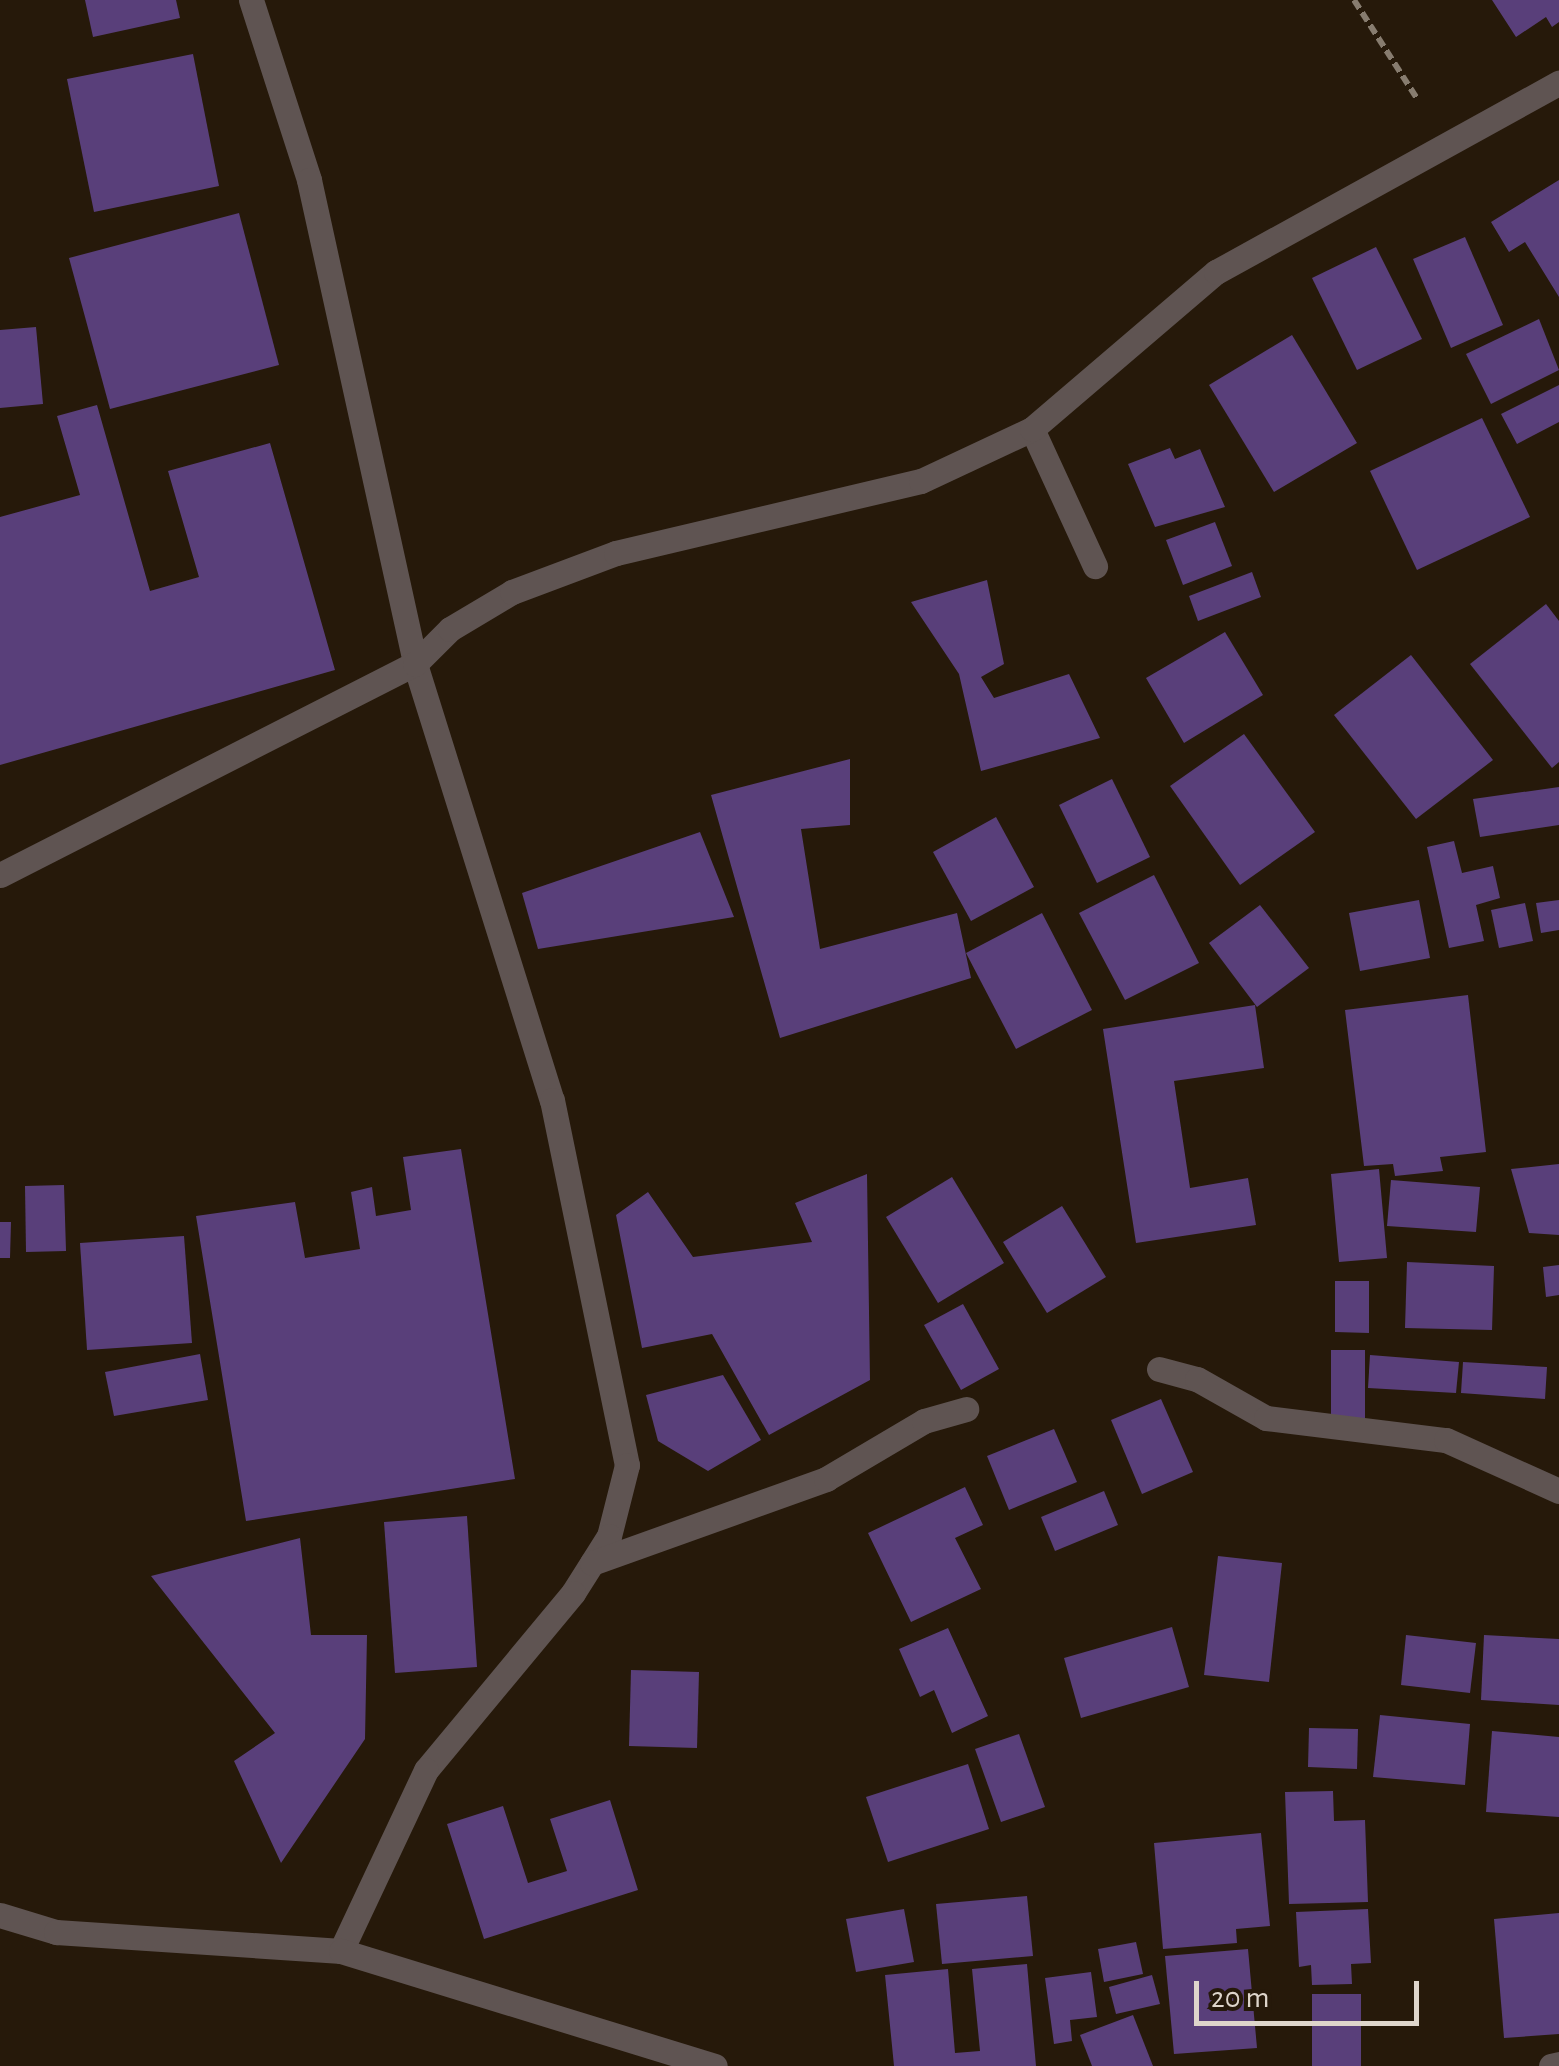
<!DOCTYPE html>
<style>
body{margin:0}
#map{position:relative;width:1559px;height:2066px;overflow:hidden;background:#26190a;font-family:"Alegreya Sans",sans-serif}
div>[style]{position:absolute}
.building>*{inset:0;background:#593f7a}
.path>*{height:6px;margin-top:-3px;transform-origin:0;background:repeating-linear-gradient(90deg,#877c6f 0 10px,transparent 0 15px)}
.street>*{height:25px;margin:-12.5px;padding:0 12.5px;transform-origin:12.5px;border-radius:12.5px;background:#5f5452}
span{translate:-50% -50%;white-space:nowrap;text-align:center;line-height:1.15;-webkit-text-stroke:8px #26190a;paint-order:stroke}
.scale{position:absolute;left:1194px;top:1981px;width:225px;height:45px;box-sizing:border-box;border:5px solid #ded5cb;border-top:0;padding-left:12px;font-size:30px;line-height:35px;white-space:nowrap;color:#ded5cb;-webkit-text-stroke:8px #26190a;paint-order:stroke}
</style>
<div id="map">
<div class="building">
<i style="clip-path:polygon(85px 0,176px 0,180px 18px,93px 37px)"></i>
<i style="clip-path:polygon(1492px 0,1559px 0,1559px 22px,1552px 27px,1546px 17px,1516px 37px)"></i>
<i style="clip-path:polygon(193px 54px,219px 186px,94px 212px,67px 79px)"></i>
<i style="clip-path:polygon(1559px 180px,1559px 297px,1525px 242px,1509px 252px,1491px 222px)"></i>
<i style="clip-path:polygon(239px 213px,279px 365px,110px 409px,69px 258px)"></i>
<i style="clip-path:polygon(1465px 237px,1503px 325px,1451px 348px,1413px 259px)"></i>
<i style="clip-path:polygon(1376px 247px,1422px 339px,1357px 370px,1312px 278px)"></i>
<i style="clip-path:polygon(1539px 319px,1559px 370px,1491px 404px,1466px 354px)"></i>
<i style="clip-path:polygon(36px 327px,43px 404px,0 408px,0 330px)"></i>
<i style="clip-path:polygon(1292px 335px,1357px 443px,1274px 492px,1209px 385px)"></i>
<i style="clip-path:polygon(1559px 385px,1559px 422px,1517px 444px,1501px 414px)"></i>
<i style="clip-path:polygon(97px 405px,150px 591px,199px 577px,168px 471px,270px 443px,335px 670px,0 765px,0 517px,80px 495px,57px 416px)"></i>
<i style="clip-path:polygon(1482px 418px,1530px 517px,1417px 570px,1370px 471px)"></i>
<i style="clip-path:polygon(1170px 448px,1175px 459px,1200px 449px,1225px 507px,1155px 527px,1128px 464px)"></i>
<i style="clip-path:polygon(1215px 522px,1232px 566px,1183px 585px,1166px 540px)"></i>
<i style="clip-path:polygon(1252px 572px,1261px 597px,1198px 621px,1189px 596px)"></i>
<i style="clip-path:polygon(987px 580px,1004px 664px,981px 677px,994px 698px,1069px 674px,1100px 738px,981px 771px,959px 674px,911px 602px)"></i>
<i style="clip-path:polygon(1546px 604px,1559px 621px,1559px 762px,1552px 768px,1470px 664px)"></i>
<i style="clip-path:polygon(1225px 632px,1263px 695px,1184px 743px,1146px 678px)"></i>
<i style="clip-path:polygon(1411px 655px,1493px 760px,1416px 819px,1334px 715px)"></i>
<i style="clip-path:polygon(1244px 734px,1315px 832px,1240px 885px,1170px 786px)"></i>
<i style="clip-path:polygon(850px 759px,850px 825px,801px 829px,820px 949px,957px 913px,971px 978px,780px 1038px,711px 795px)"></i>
<i style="clip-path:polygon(1112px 779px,1150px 857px,1097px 883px,1059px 805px)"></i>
<i style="clip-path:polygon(1559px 787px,1559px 825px,1480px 837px,1473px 799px)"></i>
<i style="clip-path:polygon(996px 817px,1034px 887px,971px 921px,933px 852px)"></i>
<i style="clip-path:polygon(700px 832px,734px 917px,538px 949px,522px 893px)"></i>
<i style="clip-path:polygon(1454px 841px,1462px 873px,1493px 866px,1500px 898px,1476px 905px,1484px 941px,1449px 948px,1427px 847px)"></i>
<i style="clip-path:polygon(1154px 875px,1199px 963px,1125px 1000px,1079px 913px)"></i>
<i style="clip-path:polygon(1419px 900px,1430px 958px,1360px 971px,1349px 913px)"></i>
<i style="clip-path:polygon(1559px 900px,1559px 930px,1541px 933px,1536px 903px)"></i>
<i style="clip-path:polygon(1525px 903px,1533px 941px,1499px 948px,1491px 910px)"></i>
<i style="clip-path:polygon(1260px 905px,1309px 968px,1257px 1007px,1209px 943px)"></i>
<i style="clip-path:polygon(1042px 913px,1092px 1010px,1016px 1049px,966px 953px)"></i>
<i style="clip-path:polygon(1468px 995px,1486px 1152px,1440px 1157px,1443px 1171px,1395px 1176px,1393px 1164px,1364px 1166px,1345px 1010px)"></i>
<i style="clip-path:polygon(1255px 1005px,1264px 1068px,1174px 1081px,1190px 1188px,1248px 1178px,1256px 1225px,1136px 1243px,1103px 1029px)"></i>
<i style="clip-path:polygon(461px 1149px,515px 1479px,246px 1521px,196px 1216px,295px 1202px,305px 1258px,360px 1249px,351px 1192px,372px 1187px,376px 1216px,411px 1210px,403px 1157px)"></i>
<i style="clip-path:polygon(1559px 1164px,1559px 1235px,1529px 1233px,1511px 1169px)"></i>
<i style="clip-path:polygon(1379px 1169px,1387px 1258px,1339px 1262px,1331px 1174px)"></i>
<i style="clip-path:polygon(867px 1174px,870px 1380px,769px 1435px,712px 1334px,642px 1348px,616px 1215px,648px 1192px,693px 1257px,812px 1242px,795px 1203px)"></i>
<i style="clip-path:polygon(952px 1177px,1004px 1263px,938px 1303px,886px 1217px)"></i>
<i style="clip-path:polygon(1391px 1180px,1480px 1187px,1476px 1232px,1387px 1226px)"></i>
<i style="clip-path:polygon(64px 1185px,66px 1251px,26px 1252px,25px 1186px)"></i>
<i style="clip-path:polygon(1062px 1206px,1106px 1277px,1047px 1313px,1003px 1242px)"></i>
<i style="clip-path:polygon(0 1222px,11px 1222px,10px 1258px,0 1258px)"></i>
<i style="clip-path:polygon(184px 1236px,192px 1343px,87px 1350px,80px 1243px)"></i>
<i style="clip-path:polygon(1407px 1262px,1494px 1266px,1492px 1330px,1405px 1328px)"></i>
<i style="clip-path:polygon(1559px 1265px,1559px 1295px,1546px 1297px,1543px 1267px)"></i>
<i style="clip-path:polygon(1335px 1281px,1369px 1281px,1369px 1333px,1335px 1332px)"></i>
<i style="clip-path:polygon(963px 1304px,999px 1369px,961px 1390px,924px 1325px)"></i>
<i style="clip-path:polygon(1331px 1350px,1365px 1350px,1365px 1421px,1331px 1421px)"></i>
<i style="clip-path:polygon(200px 1354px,208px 1400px,114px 1416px,105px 1372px)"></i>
<i style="clip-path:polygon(1370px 1355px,1459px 1362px,1456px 1393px,1368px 1388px)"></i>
<i style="clip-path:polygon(1463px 1362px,1547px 1367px,1545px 1399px,1461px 1393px)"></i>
<i style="clip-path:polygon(723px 1375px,761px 1440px,708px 1471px,658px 1441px,646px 1395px)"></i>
<i style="clip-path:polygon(1161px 1399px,1193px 1472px,1142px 1494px,1111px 1420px)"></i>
<i style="clip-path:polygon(1054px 1429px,1077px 1482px,1009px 1510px,987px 1456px)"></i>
<i style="clip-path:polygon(965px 1487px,983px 1525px,955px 1538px,981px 1589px,911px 1622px,868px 1533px)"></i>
<i style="clip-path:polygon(1104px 1491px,1118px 1525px,1055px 1551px,1041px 1517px)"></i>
<i style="clip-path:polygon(467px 1516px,477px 1667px,395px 1673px,384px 1522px)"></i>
<i style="clip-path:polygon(300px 1538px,311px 1635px,367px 1635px,365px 1739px,281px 1863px,234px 1761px,275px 1733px,151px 1576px)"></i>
<i style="clip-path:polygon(1218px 1556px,1282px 1563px,1269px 1682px,1204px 1675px)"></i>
<i style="clip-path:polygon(1172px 1627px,1189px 1687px,1081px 1718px,1064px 1658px)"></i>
<i style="clip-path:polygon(948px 1628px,988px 1716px,952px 1733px,934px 1690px,920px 1697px,899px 1649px)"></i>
<i style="clip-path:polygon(1406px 1635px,1476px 1643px,1470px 1693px,1401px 1685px)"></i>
<i style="clip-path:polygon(1484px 1635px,1559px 1639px,1559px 1705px,1481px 1700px)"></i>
<i style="clip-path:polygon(631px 1670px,699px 1672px,697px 1748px,629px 1746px)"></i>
<i style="clip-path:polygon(1380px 1715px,1470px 1724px,1465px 1785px,1373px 1777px)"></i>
<i style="clip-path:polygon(1309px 1728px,1358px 1729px,1357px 1769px,1308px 1767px)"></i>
<i style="clip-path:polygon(1492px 1731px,1559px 1737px,1559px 1817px,1486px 1812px)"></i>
<i style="clip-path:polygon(1019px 1734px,1045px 1807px,1001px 1822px,975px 1749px)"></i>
<i style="clip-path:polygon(968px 1764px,989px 1829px,888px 1862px,866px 1797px)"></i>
<i style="clip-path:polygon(1333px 1791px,1334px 1821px,1365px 1820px,1368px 1902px,1289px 1904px,1285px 1792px)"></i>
<i style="clip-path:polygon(610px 1800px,638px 1890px,484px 1939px,447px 1824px,503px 1806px,528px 1883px,567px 1871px,550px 1819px)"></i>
<i style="clip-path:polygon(1261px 1833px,1270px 1926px,1236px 1929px,1237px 1943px,1163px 1949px,1154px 1843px)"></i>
<i style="clip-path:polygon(1027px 1896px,1033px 1956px,942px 1964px,936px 1904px)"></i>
<i style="clip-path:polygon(904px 1909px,914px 1962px,856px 1972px,846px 1919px)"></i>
<i style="clip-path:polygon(1368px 1909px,1371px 1963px,1351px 1964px,1352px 1984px,1312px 1985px,1311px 1965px,1299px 1967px,1296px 1912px)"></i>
<i style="clip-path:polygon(1559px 1913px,1559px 2034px,1504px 2038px,1494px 1919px)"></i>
<i style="clip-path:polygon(1136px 1942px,1143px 1974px,1104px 1982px,1098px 1949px)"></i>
<i style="clip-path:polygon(1248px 1949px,1257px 2048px,1174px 2054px,1165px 1956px)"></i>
<i style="clip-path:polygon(1027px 1964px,1036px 2066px,894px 2066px,885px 1975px,948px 1969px,955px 2053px,980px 2051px,972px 1969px)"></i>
<i style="clip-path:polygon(1091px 1972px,1097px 2017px,1070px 2020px,1072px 2041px,1054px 2044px,1045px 1978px)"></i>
<i style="clip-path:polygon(1152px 1975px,1160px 2004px,1116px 2014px,1109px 1987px)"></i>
<i style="clip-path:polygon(1312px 1994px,1361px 1994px,1361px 2066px,1312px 2066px)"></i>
<i style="clip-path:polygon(1133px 2015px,1153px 2066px,1092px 2066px,1080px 2035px)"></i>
</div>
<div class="path">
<i style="left:1354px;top:0;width:119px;rotate:57.4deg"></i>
</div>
<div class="street">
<i style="left:251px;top:0;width:189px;rotate:72.1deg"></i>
<i style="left:309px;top:180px;width:495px;rotate:77.6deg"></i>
<i style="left:415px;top:664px;width:457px;rotate:72.6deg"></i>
<i style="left:552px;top:1100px;width:373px;rotate:78.4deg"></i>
<i style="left:627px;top:1465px;width:73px;rotate:104.2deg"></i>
<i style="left:609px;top:1536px;width:67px;rotate:122.3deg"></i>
<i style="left:573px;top:1593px;width:230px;rotate:129.7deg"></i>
<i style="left:426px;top:1770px;width:200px;rotate:115.2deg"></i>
<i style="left:1032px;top:429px;width:151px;rotate:65.3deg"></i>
<i style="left:0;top:875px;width:466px;rotate:-27deg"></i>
<i style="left:415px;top:664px;width:49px;rotate:-45deg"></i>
<i style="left:450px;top:629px;width:72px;rotate:-30.8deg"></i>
<i style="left:512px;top:592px;width:111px;rotate:-20.6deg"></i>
<i style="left:616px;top:553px;width:313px;rotate:-13.3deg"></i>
<i style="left:921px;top:481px;width:123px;rotate:-25.1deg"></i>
<i style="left:1032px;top:429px;width:242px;rotate:-40.5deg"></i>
<i style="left:1216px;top:272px;width:392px;rotate:-28.9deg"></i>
<i style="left:1159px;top:1369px;width:39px;rotate:15deg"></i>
<i style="left:1197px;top:1379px;width:79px;rotate:29.5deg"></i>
<i style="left:1266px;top:1418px;width:181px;rotate:7deg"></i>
<i style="left:1446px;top:1440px;width:124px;rotate:24.3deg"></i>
<i style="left:592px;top:1563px;width:249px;rotate:-19.7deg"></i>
<i style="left:826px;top:1479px;width:114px;rotate:-30.6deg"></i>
<i style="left:924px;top:1421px;width:44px;rotate:-15.9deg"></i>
<i style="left:0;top:1915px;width:59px;rotate:16.9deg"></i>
<i style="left:56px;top:1932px;width:286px;rotate:3.8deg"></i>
<i style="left:341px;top:1951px;width:391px;rotate:17.1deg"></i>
<i style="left:1551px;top:2066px;width:8px;rotate:-14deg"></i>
</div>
<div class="scale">20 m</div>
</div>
